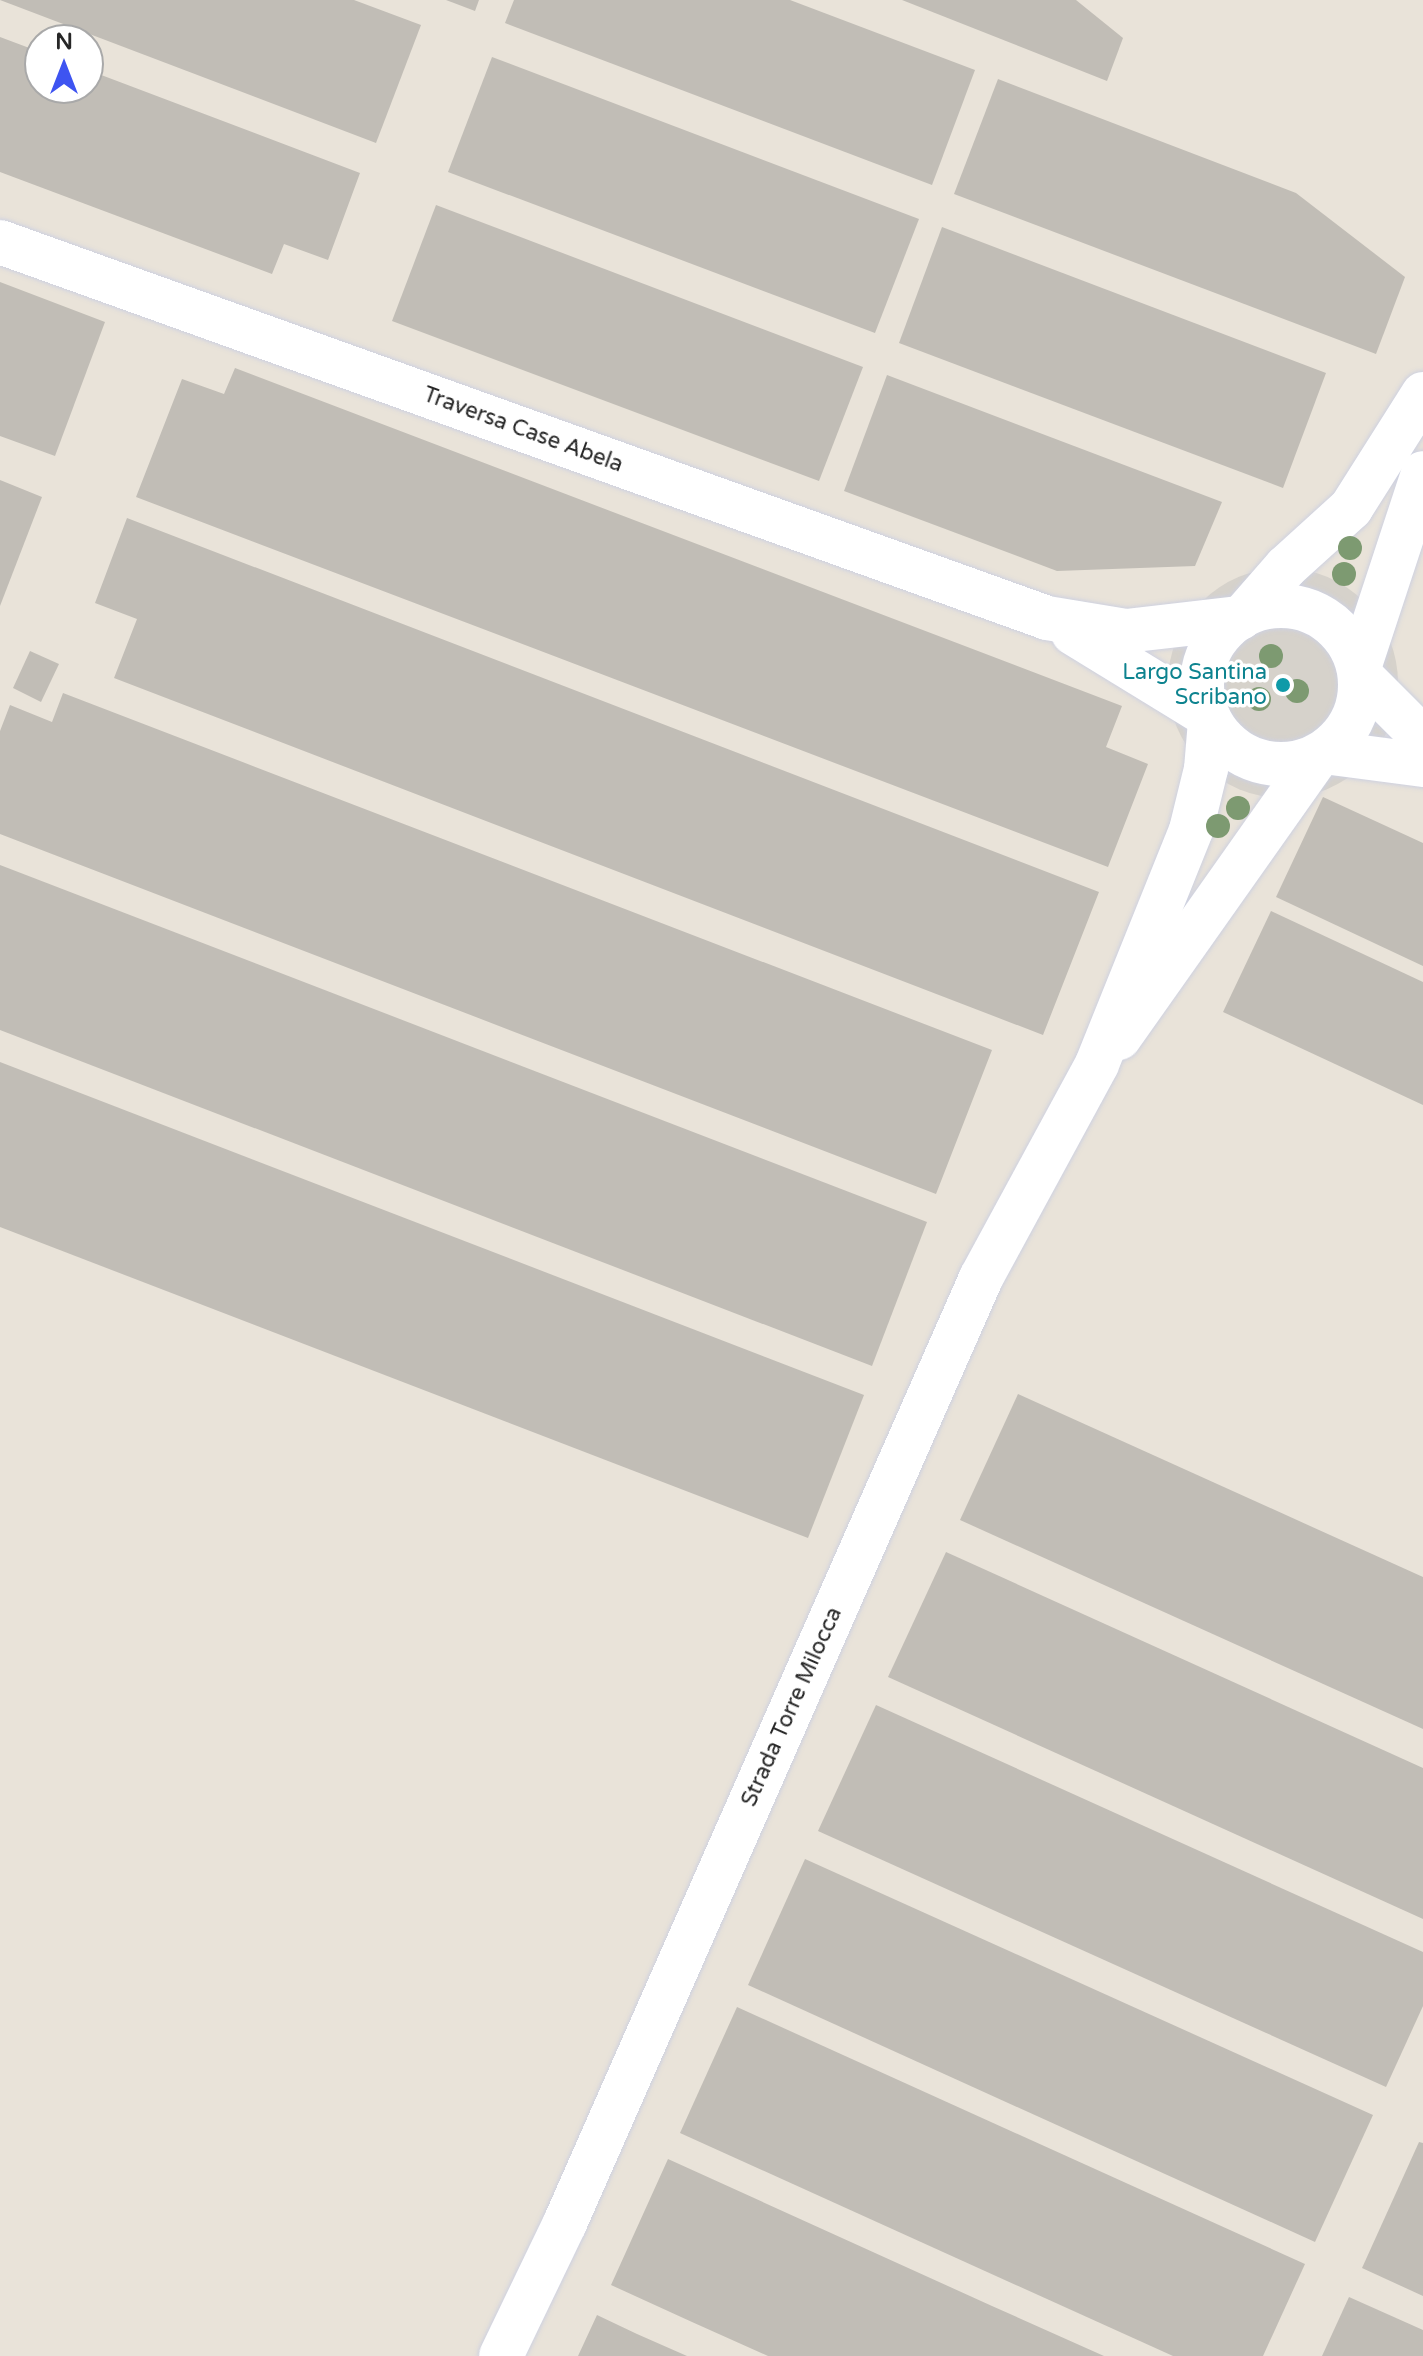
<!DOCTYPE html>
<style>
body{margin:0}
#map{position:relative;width:1423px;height:2356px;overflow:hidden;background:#e9e3d9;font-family:"Varela Round",sans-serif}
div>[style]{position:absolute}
.plaza>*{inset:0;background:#d6d2cb}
.round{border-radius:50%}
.building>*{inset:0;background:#c1bdb6}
.roads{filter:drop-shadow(0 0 2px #ced1e0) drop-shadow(0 0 2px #ced1e0)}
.secondary>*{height:44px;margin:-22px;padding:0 22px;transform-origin:22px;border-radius:22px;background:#fff}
.secondary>.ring{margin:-22px;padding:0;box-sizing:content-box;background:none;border:44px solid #fff;border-radius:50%}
.trees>*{width:24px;height:24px;margin:-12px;border-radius:50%;background:#7d9a71}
.dots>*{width:22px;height:22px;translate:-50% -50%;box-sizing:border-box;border:4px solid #fff;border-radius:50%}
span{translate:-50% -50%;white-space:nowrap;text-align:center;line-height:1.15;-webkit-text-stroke:7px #fff;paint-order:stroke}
.street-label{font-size:22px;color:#272727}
.culture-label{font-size:22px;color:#0d838f}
.right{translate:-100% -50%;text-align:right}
.north{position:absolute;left:24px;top:24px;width:80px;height:80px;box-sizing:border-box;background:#fff;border:2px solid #a9a9a9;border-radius:50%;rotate:0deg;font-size:22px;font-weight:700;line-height:32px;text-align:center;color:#272727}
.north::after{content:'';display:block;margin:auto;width:28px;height:36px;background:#3e54f1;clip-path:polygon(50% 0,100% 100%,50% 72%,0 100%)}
</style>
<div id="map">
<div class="plaza">
<i class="round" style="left:1168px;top:568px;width:230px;height:230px"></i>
</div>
<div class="building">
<i style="clip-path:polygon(0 0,354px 0,421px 25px,376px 143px)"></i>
<i style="clip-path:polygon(446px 0,479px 0,475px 11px)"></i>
<i style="clip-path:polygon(514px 0,790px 0,975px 70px,932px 185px,505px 23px)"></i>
<i style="clip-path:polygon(902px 0,1076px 0,1123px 38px,1107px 81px)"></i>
<i style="clip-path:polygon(0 37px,40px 52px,40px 88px,88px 88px,88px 70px,360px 173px,328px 260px,284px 244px,272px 274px,0 172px)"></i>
<i style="clip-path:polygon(492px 57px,919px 219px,875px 333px,448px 172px)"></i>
<i style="clip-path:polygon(998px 79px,1296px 193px,1405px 277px,1376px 354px,954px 194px)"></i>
<i style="clip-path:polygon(436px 205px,863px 367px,819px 481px,392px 321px)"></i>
<i style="clip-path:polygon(942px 227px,1326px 373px,1283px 488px,899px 343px)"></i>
<i style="clip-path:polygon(0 282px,105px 322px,55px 456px,0 436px)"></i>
<i style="clip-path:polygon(235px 368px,1122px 706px,1106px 747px,1148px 764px,1108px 867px,136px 497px,182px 379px,224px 394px)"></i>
<i style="clip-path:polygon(887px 375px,1222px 502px,1195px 566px,1057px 571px,844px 491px)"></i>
<i style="clip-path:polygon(0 480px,42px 497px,0 606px)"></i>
<i style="clip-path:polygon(127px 518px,1099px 892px,1043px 1035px,114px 678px,137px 619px,95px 603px)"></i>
<i style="clip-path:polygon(30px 651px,59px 664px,41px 702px,13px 688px)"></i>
<i style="clip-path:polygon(63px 693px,992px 1050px,936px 1194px,0 834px,0 731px,10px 705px,52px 722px)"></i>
<i style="clip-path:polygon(1323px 797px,1423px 843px,1423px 966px,1276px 897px)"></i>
<i style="clip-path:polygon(0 865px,927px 1222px,872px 1366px,0 1030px)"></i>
<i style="clip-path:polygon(1271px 911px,1423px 982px,1423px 1105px,1223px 1012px)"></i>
<i style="clip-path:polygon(0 1062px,864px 1395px,808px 1538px,0 1227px)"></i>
<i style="clip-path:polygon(1018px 1394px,1423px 1577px,1423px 1729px,960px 1520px)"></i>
<i style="clip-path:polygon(946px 1552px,1423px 1768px,1423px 1919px,888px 1677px)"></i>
<i style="clip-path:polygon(876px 1705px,1423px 1952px,1423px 2006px,1386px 2087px,818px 1831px)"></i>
<i style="clip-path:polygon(805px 1859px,1373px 2115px,1315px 2242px,748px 1985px)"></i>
<i style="clip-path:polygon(737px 2007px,1305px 2264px,1263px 2356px,1173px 2356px,680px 2133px)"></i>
<i style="clip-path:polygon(1419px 2142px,1423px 2143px,1423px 2296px,1362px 2268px)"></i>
<i style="clip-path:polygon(668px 2159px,992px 2306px,1104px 2356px,768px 2356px,692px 2322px,611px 2285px)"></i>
<i style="clip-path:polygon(1349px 2297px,1423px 2330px,1423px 2356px,1322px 2356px)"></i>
<i style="clip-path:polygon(597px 2315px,637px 2334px,687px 2356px,578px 2356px)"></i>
</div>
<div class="roads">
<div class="secondary">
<i style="left:0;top:242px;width:1112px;rotate:19.75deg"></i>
<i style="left:1047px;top:618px;width:80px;rotate:9.3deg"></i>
<i style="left:1126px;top:631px;width:115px;rotate:-6.5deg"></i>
<i class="ring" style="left:1202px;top:606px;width:114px;height:114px"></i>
<i style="left:1245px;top:614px;width:62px;rotate:-48.9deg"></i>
<i style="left:1286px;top:567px;width:88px;rotate:-42.2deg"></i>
<i style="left:1351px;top:508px;width:135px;rotate:-57.7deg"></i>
<i style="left:1073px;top:633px;width:157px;rotate:31.5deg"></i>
<i style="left:1359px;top:668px;width:205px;rotate:-71.8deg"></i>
<i style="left:1360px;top:675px;width:89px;rotate:45deg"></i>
<i style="left:1324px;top:752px;width:100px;rotate:7.5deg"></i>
<i style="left:1119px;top:1038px;width:347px;rotate:-54.8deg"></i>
<i style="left:501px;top:2356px;width:148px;rotate:-64.3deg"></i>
<i style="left:565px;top:2223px;width:1033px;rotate:-66.24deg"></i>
<i style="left:981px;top:1278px;width:243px;rotate:-61.5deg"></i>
<i style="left:1097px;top:1064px;width:252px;rotate:-68.1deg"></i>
<i style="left:1191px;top:830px;width:63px;rotate:-76.2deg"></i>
<i style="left:1206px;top:769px;width:48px;rotate:-85.2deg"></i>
</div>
</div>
<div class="trees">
<i style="left:1350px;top:548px"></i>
<i style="left:1344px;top:574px"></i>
<i style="left:1271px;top:656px"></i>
<i style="left:1297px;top:691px"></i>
<i style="left:1259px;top:699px"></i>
<i style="left:1238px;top:808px"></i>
<i style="left:1218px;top:826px"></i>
</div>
<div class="dots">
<i style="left:1283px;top:685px;background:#0f9aa8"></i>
</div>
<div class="street-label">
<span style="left:523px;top:430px;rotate:20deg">Traversa Case Abela</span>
<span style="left:792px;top:1707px;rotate:-66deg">Strada Torre Milocca</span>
</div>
<div class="culture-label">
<span class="right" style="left:1267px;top:685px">Largo Santina<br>Scribano</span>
</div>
<div class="north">N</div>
</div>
